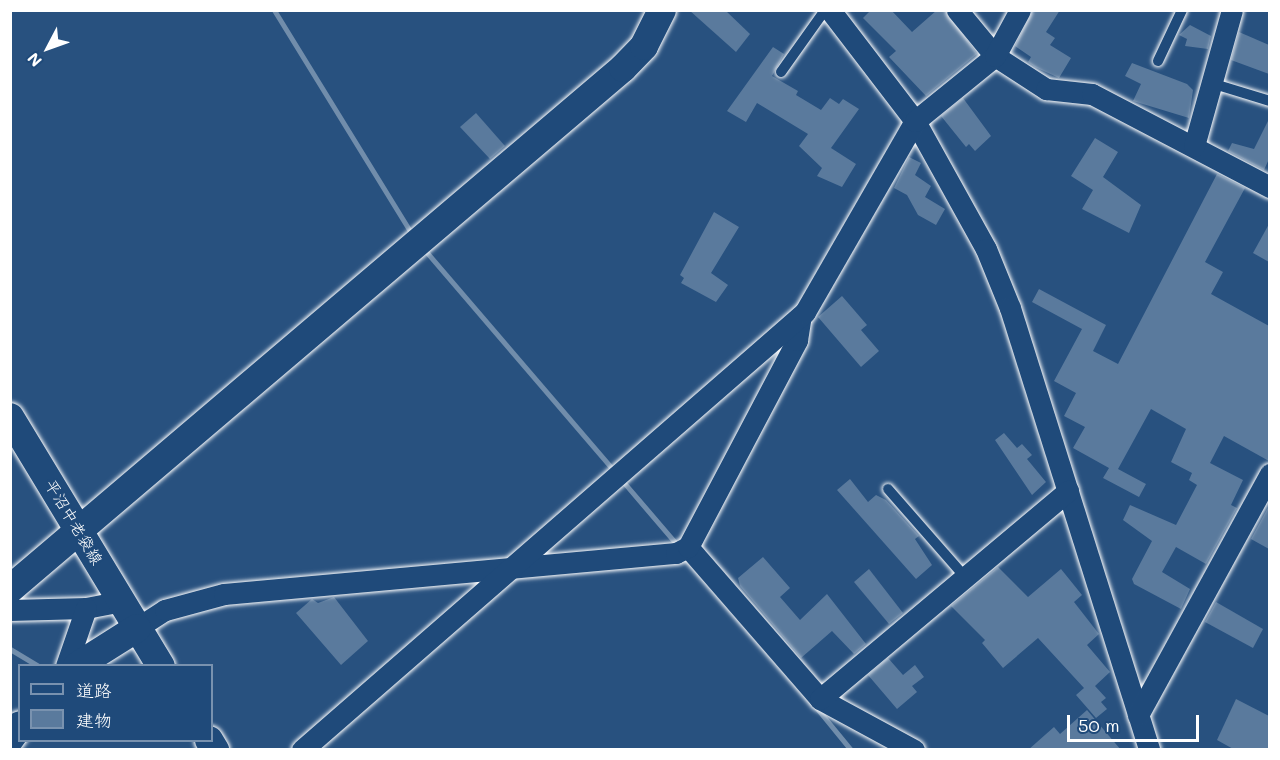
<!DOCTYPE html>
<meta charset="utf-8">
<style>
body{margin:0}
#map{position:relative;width:1280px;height:760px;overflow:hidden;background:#28517f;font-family:Mali,"Klee One",sans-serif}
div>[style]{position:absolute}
.stream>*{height:5px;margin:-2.5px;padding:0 2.5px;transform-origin:2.5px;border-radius:2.5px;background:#718dab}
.building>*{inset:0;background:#5a7a9d}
.roads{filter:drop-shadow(0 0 2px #fff) drop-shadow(0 0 2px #fff)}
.lane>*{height:10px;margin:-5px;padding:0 5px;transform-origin:5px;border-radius:5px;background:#1f4a7a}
.street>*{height:21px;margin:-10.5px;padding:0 10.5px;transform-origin:10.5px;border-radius:10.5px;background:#1f4a7a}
.secondary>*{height:28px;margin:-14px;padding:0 14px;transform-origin:14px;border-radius:14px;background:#1f4a7a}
span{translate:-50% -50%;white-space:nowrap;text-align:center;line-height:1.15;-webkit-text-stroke:4.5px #1f4a7a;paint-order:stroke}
.street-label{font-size:16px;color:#fff}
.frame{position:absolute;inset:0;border:12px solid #fff;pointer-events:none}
.legend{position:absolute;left:18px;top:664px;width:195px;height:78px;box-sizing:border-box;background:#1f4a7a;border:2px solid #7992af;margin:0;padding:8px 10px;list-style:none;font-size:18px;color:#fff}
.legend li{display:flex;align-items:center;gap:12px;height:30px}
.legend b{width:30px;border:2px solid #7992af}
.north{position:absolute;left:18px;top:18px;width:60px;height:60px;-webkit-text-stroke:4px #1f4a7a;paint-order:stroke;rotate:229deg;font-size:16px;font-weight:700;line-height:24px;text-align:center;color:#fff}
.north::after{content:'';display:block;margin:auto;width:21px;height:27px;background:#fff;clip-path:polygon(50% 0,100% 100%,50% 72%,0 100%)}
.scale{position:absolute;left:1067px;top:715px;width:132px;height:27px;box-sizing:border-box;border:3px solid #fff;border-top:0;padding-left:8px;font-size:18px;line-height:21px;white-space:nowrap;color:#fff;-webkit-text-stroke:4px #1f4a7a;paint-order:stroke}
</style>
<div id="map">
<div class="stream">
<i style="left:274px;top:10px;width:265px;rotate:58.4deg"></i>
<i style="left:423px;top:248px;width:294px;rotate:49.4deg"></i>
<i style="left:620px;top:478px;width:89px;rotate:49.5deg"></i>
<i style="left:10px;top:649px;width:33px;rotate:31deg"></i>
<i style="left:815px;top:706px;width:57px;rotate:50.7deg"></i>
</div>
<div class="building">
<i style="clip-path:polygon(689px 10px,725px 10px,750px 34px,736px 52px)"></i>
<i style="clip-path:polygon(871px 10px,891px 10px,912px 32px,937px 10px,945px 10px,977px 54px,926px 96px,889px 57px,896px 51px,863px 18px)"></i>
<i style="clip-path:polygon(1033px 10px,1060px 10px,1046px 32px,1055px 38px,1050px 45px,1071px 58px,1059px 78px,1035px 67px,1028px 62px,1031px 57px,1015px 46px)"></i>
<i style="clip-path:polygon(1190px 25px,1211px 36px,1208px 49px,1185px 46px,1187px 39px,1179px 35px)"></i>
<i style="clip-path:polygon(1239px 32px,1269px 45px,1269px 74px,1231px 60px)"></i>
<i style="clip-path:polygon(773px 47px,784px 54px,772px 76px,798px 91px,796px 95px,821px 110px,830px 98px,839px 104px,843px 99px,859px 109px,831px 148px,856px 164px,842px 187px,817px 176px,822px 168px,799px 146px,808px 134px,757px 103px,746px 122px,727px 111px)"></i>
<i style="clip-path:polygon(1132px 63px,1187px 84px,1193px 90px,1189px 118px,1133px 101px,1141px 84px,1125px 76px)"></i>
<i style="clip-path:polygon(963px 98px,991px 136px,975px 151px,969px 144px,966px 147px,941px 116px)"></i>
<i style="clip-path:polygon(476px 113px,505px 146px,490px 159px,460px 127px)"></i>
<i style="clip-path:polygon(1269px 119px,1269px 159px,1264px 170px,1228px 151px,1232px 143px,1254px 149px)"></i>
<i style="clip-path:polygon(1095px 138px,1118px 152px,1103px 177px,1141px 205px,1129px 233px,1082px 209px,1093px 190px,1071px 176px)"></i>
<i style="clip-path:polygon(909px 157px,921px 163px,915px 175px,931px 186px,925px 197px,945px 209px,936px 225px,918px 215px,907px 195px,894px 188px)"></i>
<i style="clip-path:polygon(1217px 174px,1245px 188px,1205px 262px,1223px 272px,1211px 294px,1269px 326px,1269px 461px,1224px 436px,1210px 463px,1243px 480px,1231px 505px,1237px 508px,1206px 564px,1176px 547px,1162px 572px,1190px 589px,1181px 609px,1134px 584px,1132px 579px,1152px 541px,1123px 520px,1130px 505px,1176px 525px,1197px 485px,1189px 480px,1192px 473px,1171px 462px,1186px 429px,1151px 409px,1118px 469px,1146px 484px,1139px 497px,1103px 478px,1109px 468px,1073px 448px,1085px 427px,1064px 416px,1076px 393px,1054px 381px,1082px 329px,1032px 302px,1039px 289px,1106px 325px,1093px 351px,1118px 364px)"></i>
<i style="clip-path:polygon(714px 212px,739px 227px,711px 273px,728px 285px,716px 302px,681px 283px,684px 278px,680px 275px)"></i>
<i style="clip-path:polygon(1269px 224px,1269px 262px,1253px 253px)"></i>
<i style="clip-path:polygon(842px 296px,867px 325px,861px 330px,879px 351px,861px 367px,818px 317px)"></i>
<i style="clip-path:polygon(1004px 433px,1017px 448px,1022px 444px,1032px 455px,1027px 459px,1046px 482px,1032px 495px,995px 440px)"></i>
<i style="clip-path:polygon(850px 479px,868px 502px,876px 495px,886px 500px,919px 536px,915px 539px,932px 565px,916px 579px,837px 490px)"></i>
<i style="clip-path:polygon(1269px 506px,1269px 549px,1251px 539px)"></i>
<i style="clip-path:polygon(763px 557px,790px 588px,780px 597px,800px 620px,827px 594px,866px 644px,854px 654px,832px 631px,801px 658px,740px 586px,738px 578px)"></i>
<i style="clip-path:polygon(998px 567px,1028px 597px,1061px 569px,1082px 595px,1074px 602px,1099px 634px,1087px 645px,1110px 672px,1095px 686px,1106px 698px,1101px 702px,1107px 709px,1096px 718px,1076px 695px,1084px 688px,1038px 638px,1003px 668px,982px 643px,985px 640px,951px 606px)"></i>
<i style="clip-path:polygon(869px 569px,903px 613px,889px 624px,854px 582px)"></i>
<i style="clip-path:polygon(334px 597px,368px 641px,341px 665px,296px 613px,312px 599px,318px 603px)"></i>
<i style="clip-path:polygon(1216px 602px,1263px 629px,1253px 648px,1205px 622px)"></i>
<i style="clip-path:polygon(888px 658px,903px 675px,915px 665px,924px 677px,912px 686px,917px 692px,897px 709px,868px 675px)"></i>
<i style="clip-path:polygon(1236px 699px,1269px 716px,1269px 750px,1235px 750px,1217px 740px)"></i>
<i style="clip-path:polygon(1087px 710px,1121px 750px,1028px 750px,1054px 727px,1060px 734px)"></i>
</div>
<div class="roads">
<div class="lane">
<i style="left:1158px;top:61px;width:56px;rotate:-64.8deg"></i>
<i style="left:781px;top:72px;width:76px;rotate:-54.6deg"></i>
<i style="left:1211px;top:83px;width:62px;rotate:17deg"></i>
<i style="left:888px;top:489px;width:117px;rotate:48.8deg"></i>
</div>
<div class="street">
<i style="left:830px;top:10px;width:140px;rotate:52.6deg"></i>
<i style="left:915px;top:121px;width:146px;rotate:61deg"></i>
<i style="left:986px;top:249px;width:64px;rotate:67.9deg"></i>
<i style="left:1010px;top:308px;width:463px;rotate:72.5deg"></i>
<i style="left:957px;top:10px;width:60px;rotate:50.4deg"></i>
<i style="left:995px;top:56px;width:61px;rotate:32.9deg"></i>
<i style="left:1046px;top:89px;width:46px;rotate:6.2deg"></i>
<i style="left:1092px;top:94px;width:201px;rotate:27.6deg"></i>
<i style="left:1194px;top:146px;width:141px;rotate:-74.4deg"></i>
<i style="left:688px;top:547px;width:201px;rotate:49deg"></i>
<i style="left:10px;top:610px;width:76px;rotate:-1.5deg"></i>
<i style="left:86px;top:608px;width:37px;rotate:-11deg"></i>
<i style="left:137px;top:628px;width:33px;rotate:-33deg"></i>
<i style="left:165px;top:610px;width:61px;rotate:-15.2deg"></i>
<i style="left:224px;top:594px;width:454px;rotate:-5.2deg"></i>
<i style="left:676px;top:553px;width:13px;rotate:-27deg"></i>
<i style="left:688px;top:547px;width:234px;rotate:-62.2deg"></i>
<i style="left:797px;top:340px;width:24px;rotate:-81deg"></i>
<i style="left:66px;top:666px;width:61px;rotate:-71deg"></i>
<i style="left:1138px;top:715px;width:275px;rotate:-61.3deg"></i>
<i style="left:302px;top:750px;width:667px;rotate:-41.05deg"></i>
<i style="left:805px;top:312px;width:220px;rotate:-60.1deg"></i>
<i style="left:915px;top:121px;width:103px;rotate:-39.1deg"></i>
<i style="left:995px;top:56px;width:52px;rotate:-61.5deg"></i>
<i style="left:914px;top:750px;width:107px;rotate:-151.5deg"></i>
<i style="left:820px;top:699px;width:324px;rotate:-40deg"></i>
</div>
<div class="secondary">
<i style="left:10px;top:417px;width:291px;rotate:58.8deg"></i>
<i style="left:10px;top:589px;width:804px;rotate:-40.36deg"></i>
<i style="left:623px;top:68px;width:30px;rotate:-46deg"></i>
<i style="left:644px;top:46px;width:40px;rotate:-63.4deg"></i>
<i style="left:77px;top:666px;width:71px;rotate:-32.3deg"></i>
<i style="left:10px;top:739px;width:17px;rotate:-54deg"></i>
<i style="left:209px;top:740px;width:12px;rotate:59deg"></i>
</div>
</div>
<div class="street-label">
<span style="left:74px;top:522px;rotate:59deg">平沼中老袋線</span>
</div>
<div class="frame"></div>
<ul class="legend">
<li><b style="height:8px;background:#1f4a7a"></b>道路</li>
<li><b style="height:16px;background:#5a7a9d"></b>建物</li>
</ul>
<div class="north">N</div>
<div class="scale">50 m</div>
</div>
